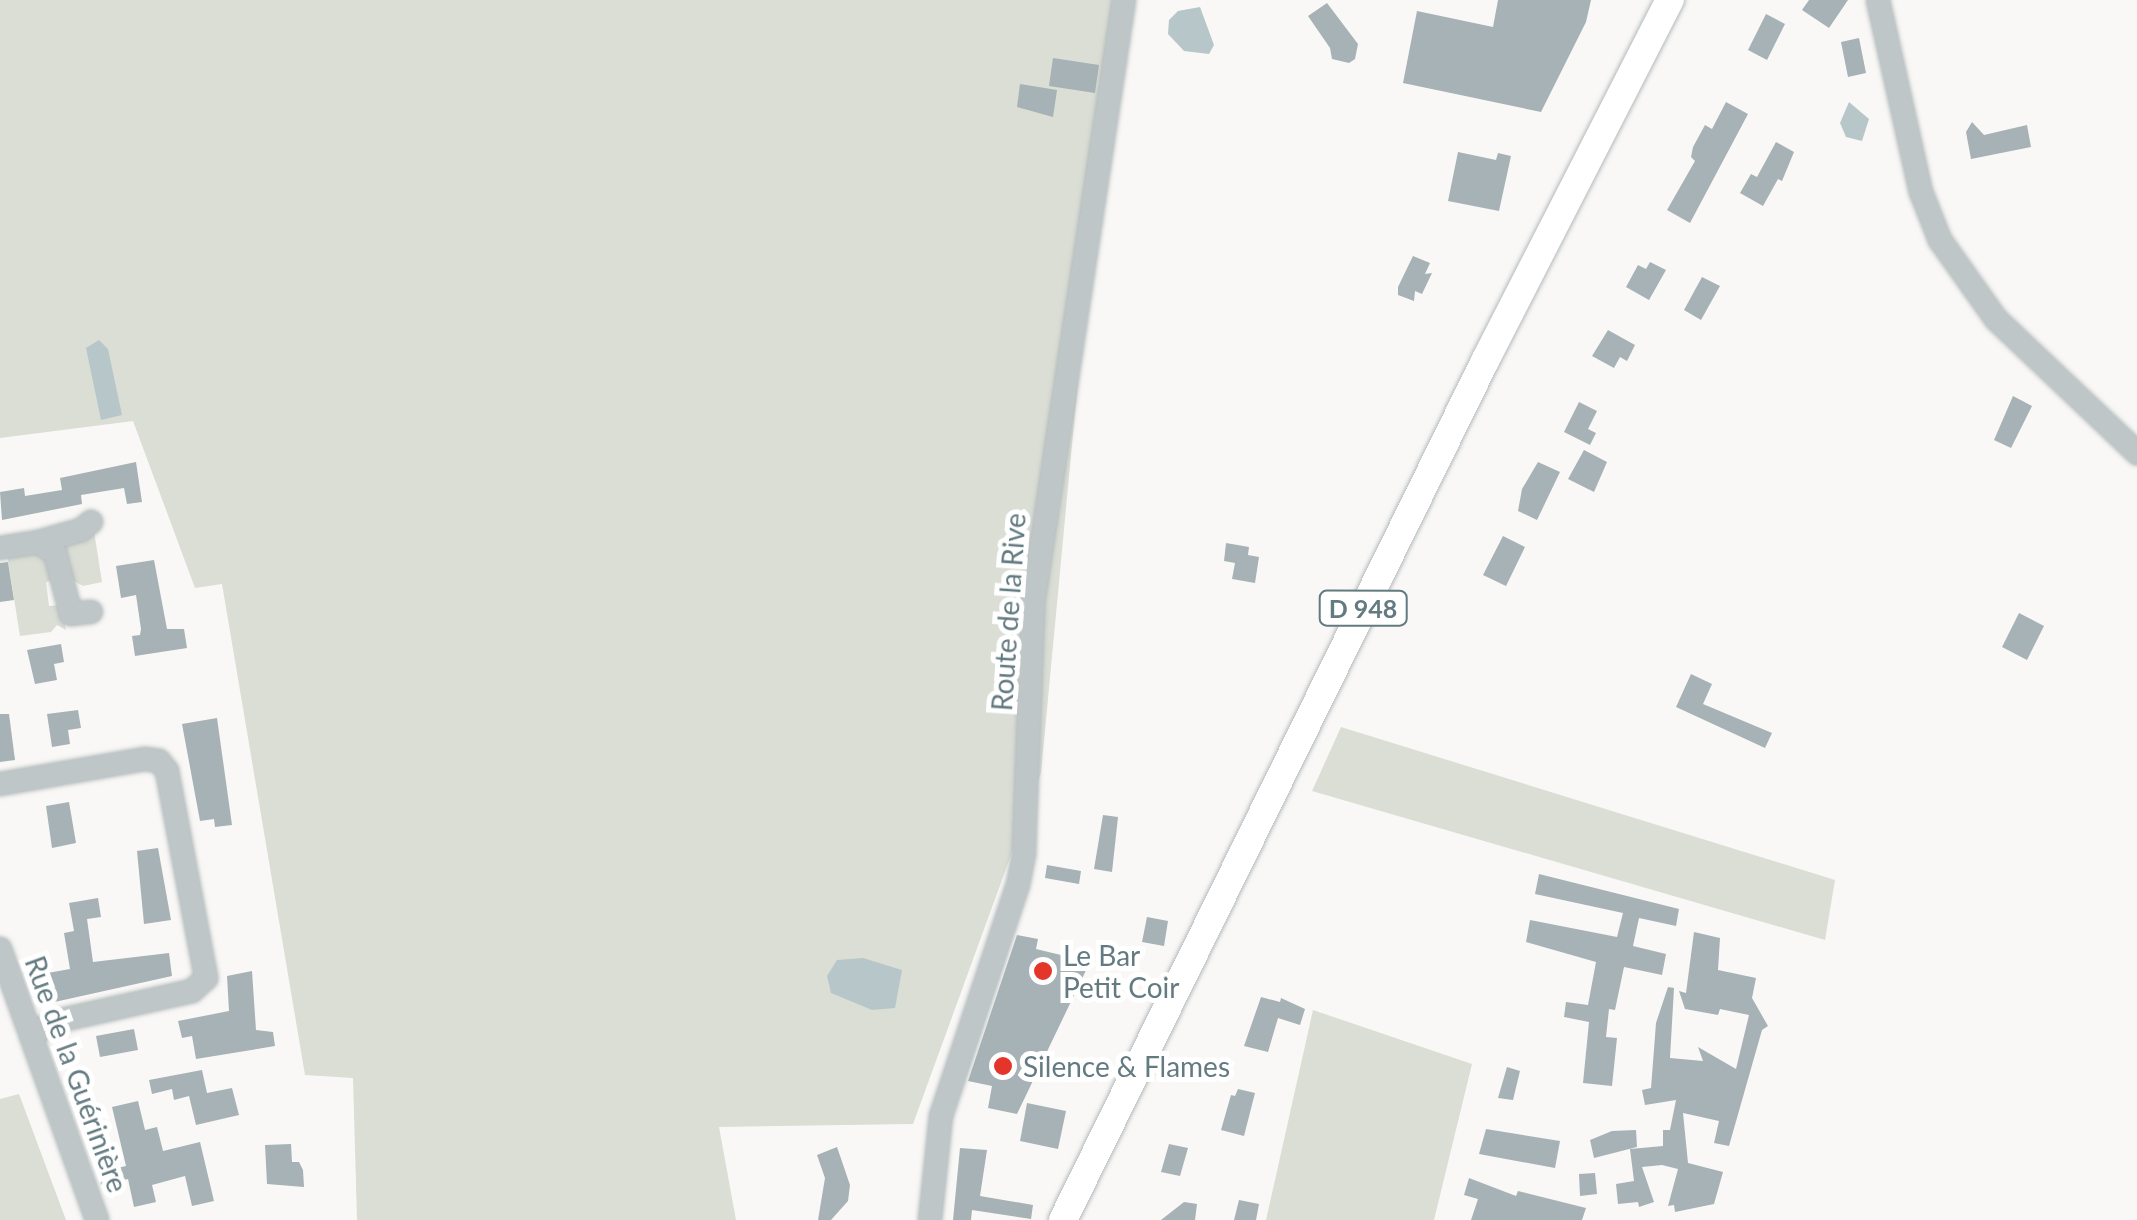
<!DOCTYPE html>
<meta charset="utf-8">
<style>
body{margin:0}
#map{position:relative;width:2137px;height:1220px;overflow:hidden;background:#f9f8f6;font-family:Lato,sans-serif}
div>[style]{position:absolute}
.green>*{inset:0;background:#daded5}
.water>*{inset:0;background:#b7c7c9}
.building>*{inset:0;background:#a6b2b5}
.roads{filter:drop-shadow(0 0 2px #b3babc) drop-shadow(0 0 2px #b3babc)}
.minor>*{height:22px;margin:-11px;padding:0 11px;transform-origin:11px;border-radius:11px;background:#bfc6c8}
.major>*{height:28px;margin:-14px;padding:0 14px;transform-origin:14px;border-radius:14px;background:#fff}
.dots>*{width:28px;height:28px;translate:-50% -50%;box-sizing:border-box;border:5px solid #fff;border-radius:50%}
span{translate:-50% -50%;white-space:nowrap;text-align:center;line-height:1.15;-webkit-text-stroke:10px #fff;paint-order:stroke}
.shield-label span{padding:2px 8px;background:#fff;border:2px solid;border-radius:8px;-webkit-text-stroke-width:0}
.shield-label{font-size:25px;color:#637a81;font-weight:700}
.street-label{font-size:28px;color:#637a81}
.poi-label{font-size:28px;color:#637a81}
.left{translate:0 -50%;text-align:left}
</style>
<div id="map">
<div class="green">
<i style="clip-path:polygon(0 0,1114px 0,1041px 773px,913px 1124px,719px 1127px,736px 1220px,357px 1220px,353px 1078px,305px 1075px,222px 584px,195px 588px,133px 421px,0 438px)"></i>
<i style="clip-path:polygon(94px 531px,102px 582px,83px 586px,72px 580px,63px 545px)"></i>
<i style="clip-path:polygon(40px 552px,58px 579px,46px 582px,49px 606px,62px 605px,66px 630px,57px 625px,51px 632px,20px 636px,7px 554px)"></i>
<i style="clip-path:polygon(1341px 727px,1835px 880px,1825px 940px,1312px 791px)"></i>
<i style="clip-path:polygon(1313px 1010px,1472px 1064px,1434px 1220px,1266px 1220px)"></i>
<i style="clip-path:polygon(19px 1094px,66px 1220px,0 1220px,0 1099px)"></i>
</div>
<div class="water">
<i style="clip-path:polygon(1200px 7px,1214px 45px,1209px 54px,1184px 51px,1168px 34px,1169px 20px,1178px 11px)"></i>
<i style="clip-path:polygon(1849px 102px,1869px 119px,1862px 141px,1846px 137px,1840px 123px)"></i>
<i style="clip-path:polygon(99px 340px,108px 349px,122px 415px,101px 420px,86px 348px)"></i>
<i style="clip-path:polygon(863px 958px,902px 970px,895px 1008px,872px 1010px,831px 993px,827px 976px,837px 960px)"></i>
</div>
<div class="building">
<i style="clip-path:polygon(1498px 0,1591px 0,1586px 22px,1541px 112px,1403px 83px,1417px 11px,1493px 27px)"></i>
<i style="clip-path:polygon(1809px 0,1848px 0,1829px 28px,1802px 10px)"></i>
<i style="clip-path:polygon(1327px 3px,1358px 44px,1355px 59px,1349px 63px,1332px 59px,1330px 48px,1308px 16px)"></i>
<i style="clip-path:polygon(1766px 14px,1785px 24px,1767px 60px,1748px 50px)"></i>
<i style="clip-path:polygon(1859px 38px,1866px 73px,1848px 77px,1841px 42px)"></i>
<i style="clip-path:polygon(1053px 58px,1099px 65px,1095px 93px,1049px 86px)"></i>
<i style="clip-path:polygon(1020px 84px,1057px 90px,1053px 117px,1017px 107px)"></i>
<i style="clip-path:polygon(1726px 102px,1748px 114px,1690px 223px,1667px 210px,1695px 161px,1691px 157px,1693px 147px,1705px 125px,1712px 129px)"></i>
<i style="clip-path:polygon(1972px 122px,1984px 135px,2027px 125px,2031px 147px,1971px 159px,1966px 132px)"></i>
<i style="clip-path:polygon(1776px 142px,1794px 152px,1782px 181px,1778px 179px,1763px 206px,1740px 193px,1751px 174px,1757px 177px)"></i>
<i style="clip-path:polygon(1458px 152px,1496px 160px,1498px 153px,1511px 156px,1499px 211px,1448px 201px)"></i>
<i style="clip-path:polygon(1413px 256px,1430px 263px,1425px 274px,1432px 273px,1422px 294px,1415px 291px,1414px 301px,1398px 295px,1398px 287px)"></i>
<i style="clip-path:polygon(1650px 262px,1666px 270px,1649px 300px,1626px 287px,1638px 265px,1646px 269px)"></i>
<i style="clip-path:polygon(1702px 277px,1720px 286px,1701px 320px,1684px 310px)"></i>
<i style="clip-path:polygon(1608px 330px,1635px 345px,1627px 361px,1620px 357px,1614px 368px,1592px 356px)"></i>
<i style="clip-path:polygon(2013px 396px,2032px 406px,2011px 448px,1994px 440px)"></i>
<i style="clip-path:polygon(1579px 402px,1597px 411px,1588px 429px,1596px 433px,1590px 445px,1564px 432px)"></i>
<i style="clip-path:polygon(1584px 450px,1607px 462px,1594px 492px,1568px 479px)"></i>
<i style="clip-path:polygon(136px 462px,142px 502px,127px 504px,124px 488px,81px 495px,82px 504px,2px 520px,0 492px,24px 488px,25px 496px,62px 490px,60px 478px)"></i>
<i style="clip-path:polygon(1538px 462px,1560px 472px,1537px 520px,1518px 511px,1522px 489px)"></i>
<i style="clip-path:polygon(1503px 536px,1525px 547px,1506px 586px,1483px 575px)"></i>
<i style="clip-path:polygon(1226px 543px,1249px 547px,1248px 555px,1259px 557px,1255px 583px,1232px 579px,1235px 563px,1224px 561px)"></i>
<i style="clip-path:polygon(154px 560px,167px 629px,184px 629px,187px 648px,135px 656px,132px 636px,140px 635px,141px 629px,136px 595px,121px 598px,116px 566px)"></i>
<i style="clip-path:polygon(8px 562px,14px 600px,0 602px,0 563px)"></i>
<i style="clip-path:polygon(2019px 613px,2044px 626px,2027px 660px,2002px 647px)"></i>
<i style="clip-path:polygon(61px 644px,64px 662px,54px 664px,57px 680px,35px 684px,27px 650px)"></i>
<i style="clip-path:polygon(1691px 674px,1712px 684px,1703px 704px,1772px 733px,1765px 748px,1676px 707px)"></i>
<i style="clip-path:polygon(78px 710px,81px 728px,68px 730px,70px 744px,52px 747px,47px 714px)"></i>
<i style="clip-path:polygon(0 714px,9px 714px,15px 760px,0 762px)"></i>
<i style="clip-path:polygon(217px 718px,232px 825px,215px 827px,214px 819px,200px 821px,182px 724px)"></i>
<i style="clip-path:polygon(69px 802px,76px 843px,52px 848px,46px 806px)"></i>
<i style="clip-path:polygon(1103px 815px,1118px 817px,1112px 872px,1094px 869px)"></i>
<i style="clip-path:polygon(158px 848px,171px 920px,144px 924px,137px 851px)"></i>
<i style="clip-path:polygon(1047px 865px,1081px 871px,1079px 884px,1045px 878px)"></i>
<i style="clip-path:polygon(1539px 874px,1679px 909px,1676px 926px,1639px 918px,1633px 946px,1666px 954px,1662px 975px,1624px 967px,1615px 1010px,1609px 1009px,1606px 1037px,1617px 1038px,1612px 1086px,1583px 1083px,1589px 1022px,1564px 1017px,1566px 1002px,1588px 1005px,1596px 962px,1526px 942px,1530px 920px,1617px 937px,1623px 913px,1535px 894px)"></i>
<i style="clip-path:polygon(98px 898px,101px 917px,87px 919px,93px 962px,169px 953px,172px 976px,50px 1003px,42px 974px,70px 969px,64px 933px,74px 931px,69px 903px)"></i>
<i style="clip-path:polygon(1147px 917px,1168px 921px,1164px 946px,1142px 942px)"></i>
<i style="clip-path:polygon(1694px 932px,1720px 938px,1718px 970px,1756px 978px,1752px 998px,1768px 1026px,1762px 1030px,1729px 1146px,1714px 1143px,1719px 1121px,1683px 1113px,1688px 1163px,1723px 1172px,1714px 1204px,1675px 1212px,1674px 1205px,1668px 1206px,1678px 1169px,1662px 1165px,1642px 1167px,1654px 1202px,1639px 1207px,1638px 1202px,1618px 1204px,1616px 1184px,1634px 1181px,1630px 1149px,1663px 1146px,1663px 1130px,1670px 1130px,1676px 1100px,1645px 1105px,1642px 1090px,1651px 1088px,1656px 1023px,1668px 987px,1674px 988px,1670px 1058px,1703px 1061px,1698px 1047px,1736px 1069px,1749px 1015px,1720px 1009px,1718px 1015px,1685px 1009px,1679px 991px,1686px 993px)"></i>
<i style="clip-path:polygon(1017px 935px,1038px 939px,1036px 949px,1090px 962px,1017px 1114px,988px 1108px,992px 1086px,968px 1081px)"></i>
<i style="clip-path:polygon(252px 971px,256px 1030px,273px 1032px,275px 1046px,196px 1059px,192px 1036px,182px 1038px,178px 1021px,229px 1011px,227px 976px)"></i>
<i style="clip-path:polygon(1261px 997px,1280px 1002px,1281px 998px,1305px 1009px,1300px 1025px,1278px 1018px,1268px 1052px,1244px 1046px)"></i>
<i style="clip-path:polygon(134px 1029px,138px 1050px,100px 1057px,96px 1036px)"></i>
<i style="clip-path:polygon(1507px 1067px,1520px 1071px,1513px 1100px,1498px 1098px)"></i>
<i style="clip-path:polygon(202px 1070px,207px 1093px,232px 1088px,239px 1115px,196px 1125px,189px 1096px,174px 1100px,172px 1089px,152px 1094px,149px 1080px)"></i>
<i style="clip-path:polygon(1238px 1089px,1255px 1093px,1244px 1136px,1221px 1130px,1231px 1095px,1235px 1096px)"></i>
<i style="clip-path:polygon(138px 1101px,145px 1130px,157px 1127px,163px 1151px,200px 1142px,214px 1201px,192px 1206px,185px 1176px,152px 1185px,156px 1202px,134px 1207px,128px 1179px,101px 1185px,99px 1172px,126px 1166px,112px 1107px)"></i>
<i style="clip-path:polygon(1027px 1103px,1066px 1111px,1058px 1149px,1020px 1141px)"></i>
<i style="clip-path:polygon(1486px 1129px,1560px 1141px,1555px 1168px,1479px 1154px)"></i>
<i style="clip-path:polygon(1636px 1130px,1637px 1147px,1594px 1158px,1590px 1140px,1612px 1131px)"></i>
<i style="clip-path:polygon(291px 1144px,292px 1162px,299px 1162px,303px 1170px,304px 1187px,267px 1184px,265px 1145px)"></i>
<i style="clip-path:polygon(1169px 1144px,1188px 1148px,1180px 1176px,1161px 1172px)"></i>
<i style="clip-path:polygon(837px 1147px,850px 1185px,848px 1201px,831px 1220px,818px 1220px,825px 1178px,817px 1155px)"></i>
<i style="clip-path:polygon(960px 1148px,987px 1150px,980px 1196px,1033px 1205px,1031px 1219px,972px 1210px,971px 1220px,953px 1220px)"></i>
<i style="clip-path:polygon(1595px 1173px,1597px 1194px,1580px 1196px,1579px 1174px)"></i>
<i style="clip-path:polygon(1469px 1178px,1516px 1196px,1518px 1191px,1586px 1208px,1582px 1220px,1471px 1220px,1478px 1199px,1464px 1195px)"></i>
<i style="clip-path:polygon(1239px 1200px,1259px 1204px,1256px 1220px,1234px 1220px)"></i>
<i style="clip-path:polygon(1184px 1202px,1197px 1204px,1195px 1220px,1161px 1220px)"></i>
</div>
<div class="roads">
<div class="minor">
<i style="left:1878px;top:0;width:197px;rotate:77.4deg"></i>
<i style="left:1921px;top:192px;width:52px;rotate:68.4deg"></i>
<i style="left:1940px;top:240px;width:97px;rotate:54.7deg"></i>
<i style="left:1996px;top:319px;width:195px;rotate:43.5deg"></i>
<i style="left:38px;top:542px;width:45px;rotate:-15.6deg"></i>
<i style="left:81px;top:530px;width:13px;rotate:-39deg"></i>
<i style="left:0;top:548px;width:38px;rotate:-9deg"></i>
<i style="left:38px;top:542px;width:20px;rotate:33deg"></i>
<i style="left:55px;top:553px;width:63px;rotate:75.3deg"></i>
<i style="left:71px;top:614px;width:20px;rotate:-6deg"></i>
<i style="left:0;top:784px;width:147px;rotate:-9.8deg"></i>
<i style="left:145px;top:759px;width:14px;rotate:8deg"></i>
<i style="left:159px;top:761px;width:13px;rotate:51deg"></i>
<i style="left:167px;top:771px;width:211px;rotate:79.3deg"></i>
<i style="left:206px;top:978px;width:19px;rotate:137deg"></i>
<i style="left:192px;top:991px;width:129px;rotate:167.5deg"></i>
<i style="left:66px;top:1019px;width:38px;rotate:158deg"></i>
<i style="left:0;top:949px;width:288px;rotate:70.3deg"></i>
<i style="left:930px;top:1220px;width:105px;rotate:-84deg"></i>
<i style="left:941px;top:1116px;width:243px;rotate:-71.6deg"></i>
<i style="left:1018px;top:885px;width:33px;rotate:-79deg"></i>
<i style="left:1024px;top:853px;width:250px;rotate:-87.9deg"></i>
<i style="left:1033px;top:603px;width:610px;rotate:-81.42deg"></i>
</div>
<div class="major">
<i style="left:1063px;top:1220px;width:957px;rotate:-63.84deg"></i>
<i style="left:1485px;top:361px;width:406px;rotate:-62.9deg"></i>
</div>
</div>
<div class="dots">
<i style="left:1043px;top:971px;background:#e4352a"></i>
<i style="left:1003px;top:1066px;background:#e4352a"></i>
</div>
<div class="shield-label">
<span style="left:1363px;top:608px">D 948</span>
</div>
<div class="street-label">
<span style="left:1008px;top:612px;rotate:-86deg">Route de la Rive</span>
<span style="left:77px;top:1074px;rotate:70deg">Rue de la Guérinière</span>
</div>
<div class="poi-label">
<span class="left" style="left:1063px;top:971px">Le Bar<br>Petit Coir</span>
<span class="left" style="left:1023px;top:1066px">Silence &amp; Flames</span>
</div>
</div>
